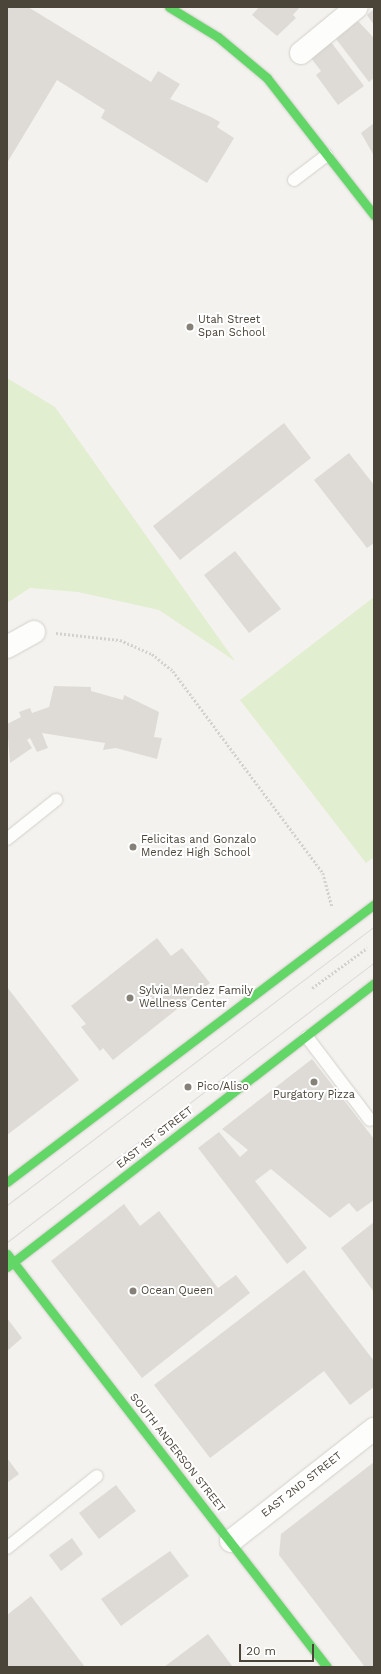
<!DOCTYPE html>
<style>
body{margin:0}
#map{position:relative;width:381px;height:1674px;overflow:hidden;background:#f4f2ee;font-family:"Work Sans",sans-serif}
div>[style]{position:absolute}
.green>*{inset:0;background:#e1eecf}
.building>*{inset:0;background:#dedbd6}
.path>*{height:2.5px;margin-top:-1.25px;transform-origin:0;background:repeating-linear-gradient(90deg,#d3d2cc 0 2px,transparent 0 4px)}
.roads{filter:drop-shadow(0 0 1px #d2d0cb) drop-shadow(0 0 1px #d2d0cb)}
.lane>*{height:12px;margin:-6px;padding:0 6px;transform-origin:6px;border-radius:6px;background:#fdfdfc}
.street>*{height:22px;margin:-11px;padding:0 11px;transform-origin:11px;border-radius:11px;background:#fdfdfc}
.fast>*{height:9px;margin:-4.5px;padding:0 4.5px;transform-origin:4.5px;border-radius:4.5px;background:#63d668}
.tram>*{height:1px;margin:-0.5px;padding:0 0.5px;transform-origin:0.5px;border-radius:0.5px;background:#dbdbda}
.dots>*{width:11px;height:11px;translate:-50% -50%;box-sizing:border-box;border:2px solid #fff;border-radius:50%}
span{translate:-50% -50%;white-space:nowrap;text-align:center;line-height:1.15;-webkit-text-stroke:4px #fff;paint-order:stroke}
.poi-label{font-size:11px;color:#4b4439}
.left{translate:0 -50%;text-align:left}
.street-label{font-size:11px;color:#4b4439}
.frame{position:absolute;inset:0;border:8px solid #4b4439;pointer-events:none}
.scale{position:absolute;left:239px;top:1644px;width:75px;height:18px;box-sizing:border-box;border:2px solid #4b4439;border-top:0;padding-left:5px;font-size:12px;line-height:14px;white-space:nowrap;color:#4b4439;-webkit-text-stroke:3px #fff;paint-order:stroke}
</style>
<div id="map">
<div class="green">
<i style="clip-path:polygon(7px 378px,55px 407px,235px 661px,159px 610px,78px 592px,30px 588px,7px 603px)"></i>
<i style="clip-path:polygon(374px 597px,374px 857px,366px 863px,240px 700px)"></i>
</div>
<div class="building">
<i style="clip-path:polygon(8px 7px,28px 7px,151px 82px,158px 71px,180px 84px,170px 99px,211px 117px,220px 122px,217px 127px,234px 138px,207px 183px,101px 118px,105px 110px,57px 80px,7px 163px)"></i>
<i style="clip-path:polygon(259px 7px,300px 7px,293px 15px,296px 18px,277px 36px,252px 15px)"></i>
<i style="clip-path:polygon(374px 9px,374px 25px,367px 15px)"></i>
<i style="clip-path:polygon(358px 21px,374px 38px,374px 78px,369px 82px,336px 39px)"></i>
<i style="clip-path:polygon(331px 42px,364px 86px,338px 105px,316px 75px,321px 71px,311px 58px)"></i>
<i style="clip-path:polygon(374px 123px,374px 156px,361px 133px)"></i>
<i style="clip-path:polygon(284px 423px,311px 458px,180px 560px,153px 526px)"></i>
<i style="clip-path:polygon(349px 453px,374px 485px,374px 543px,367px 548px,314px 480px)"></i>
<i style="clip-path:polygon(235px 551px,281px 609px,249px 633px,204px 575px)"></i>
<i style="clip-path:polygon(54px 686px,91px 687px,91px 691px,123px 700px,124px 695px,159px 712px,154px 737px,162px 738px,157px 759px,116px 748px,103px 750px,105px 743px,42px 733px,48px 748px,37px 752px,30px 738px,27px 740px,32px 748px,10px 763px,7px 724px,21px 717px,19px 712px,30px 708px,32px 713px,49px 707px)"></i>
<i style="clip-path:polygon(157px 938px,171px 956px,182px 948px,210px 983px,113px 1060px,103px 1048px,100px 1051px,81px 1027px,86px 1024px,71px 1006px)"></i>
<i style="clip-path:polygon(7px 987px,79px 1080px,7px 1135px)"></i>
<i style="clip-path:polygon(312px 1059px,374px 1139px,374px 1200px,357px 1212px,349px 1203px,330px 1218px,271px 1169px,255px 1181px,307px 1248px,287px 1264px,198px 1148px,219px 1132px,240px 1157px,248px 1150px,222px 1129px)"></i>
<i style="clip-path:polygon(124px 1204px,140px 1226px,159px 1211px,218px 1288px,236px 1275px,250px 1293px,142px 1378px,51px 1261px)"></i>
<i style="clip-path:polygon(374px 1222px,374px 1292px,341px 1248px)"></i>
<i style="clip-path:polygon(304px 1270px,374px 1361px,374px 1387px,350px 1405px,324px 1371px,210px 1458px,154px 1385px)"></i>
<i style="clip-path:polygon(7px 1318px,22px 1338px,7px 1351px)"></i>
<i style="clip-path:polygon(7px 1458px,19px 1474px,7px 1483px)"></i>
<i style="clip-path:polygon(374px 1462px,374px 1667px,365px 1667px,279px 1555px,281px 1534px)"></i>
<i style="clip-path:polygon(116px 1485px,136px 1511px,99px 1539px,79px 1513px)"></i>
<i style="clip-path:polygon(72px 1538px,83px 1554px,61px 1571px,49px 1555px)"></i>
<i style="clip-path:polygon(170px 1551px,189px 1576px,121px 1626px,101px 1599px)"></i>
<i style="clip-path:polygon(31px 1596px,85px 1667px,7px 1667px,7px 1615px)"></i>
<i style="clip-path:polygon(208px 1634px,233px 1667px,164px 1667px)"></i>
</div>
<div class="path">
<i style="left:56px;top:633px;width:64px;rotate:6.2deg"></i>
<i style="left:120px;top:640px;width:35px;rotate:24deg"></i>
<i style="left:152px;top:654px;width:27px;rotate:39deg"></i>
<i style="left:173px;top:671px;width:252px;rotate:53.4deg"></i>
<i style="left:323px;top:873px;width:35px;rotate:75deg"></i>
<i style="left:312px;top:988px;width:68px;rotate:-36deg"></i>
</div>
<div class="roads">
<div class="lane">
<i style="left:294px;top:180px;width:41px;rotate:-37.1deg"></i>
<i style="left:7px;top:839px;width:63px;rotate:-38.5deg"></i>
<i style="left:307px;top:1037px;width:104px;rotate:52.8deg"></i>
<i style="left:7px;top:1548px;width:115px;rotate:-38.7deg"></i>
</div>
<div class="street">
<i style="left:301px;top:53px;width:72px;rotate:-39.4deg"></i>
<i style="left:7px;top:647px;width:31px;rotate:-29deg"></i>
<i style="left:231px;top:1541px;width:182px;rotate:-38.1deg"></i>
</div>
<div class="fast">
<i style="left:169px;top:7px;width:57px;rotate:31.5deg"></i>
<i style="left:218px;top:37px;width:64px;rotate:39.9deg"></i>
<i style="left:267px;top:78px;width:174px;rotate:52deg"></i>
<i style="left:7px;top:1182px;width:460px;rotate:-37.1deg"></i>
<i style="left:7px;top:1254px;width:522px;rotate:52.23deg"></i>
<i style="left:7px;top:1267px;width:464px;rotate:-37.7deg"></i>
</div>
</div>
<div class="tram">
<i style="left:7px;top:1205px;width:461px;rotate:-37.2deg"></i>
<i style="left:7px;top:1242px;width:462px;rotate:-37.3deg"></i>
</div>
<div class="dots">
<i style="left:190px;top:327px;background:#868178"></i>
<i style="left:133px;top:847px;background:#868178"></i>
<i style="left:130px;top:998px;background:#868178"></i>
<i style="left:314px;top:1082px;background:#868178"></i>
<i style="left:188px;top:1087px;background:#868178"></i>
<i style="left:133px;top:1291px;background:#868178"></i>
</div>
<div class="poi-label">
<span class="left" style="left:198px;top:327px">Utah Street<br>Span School</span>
<span class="left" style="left:141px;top:847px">Felicitas and Gonzalo<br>Mendez High School</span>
<span class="left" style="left:139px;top:998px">Sylvia Mendez Family<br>Wellness Center</span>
<span class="left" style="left:197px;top:1087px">Pico/Aliso</span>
<span style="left:314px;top:1095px">Purgatory Pizza</span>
<span class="left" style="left:141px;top:1291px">Ocean Queen</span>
</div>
<div class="street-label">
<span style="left:155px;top:1138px;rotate:-38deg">EAST 1ST STREET</span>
<span style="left:177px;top:1453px;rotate:52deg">SOUTH ANDERSON STREET</span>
<span style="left:302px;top:1485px;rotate:-38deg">EAST 2ND STREET</span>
</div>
<div class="frame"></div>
<div class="scale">20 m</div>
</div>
